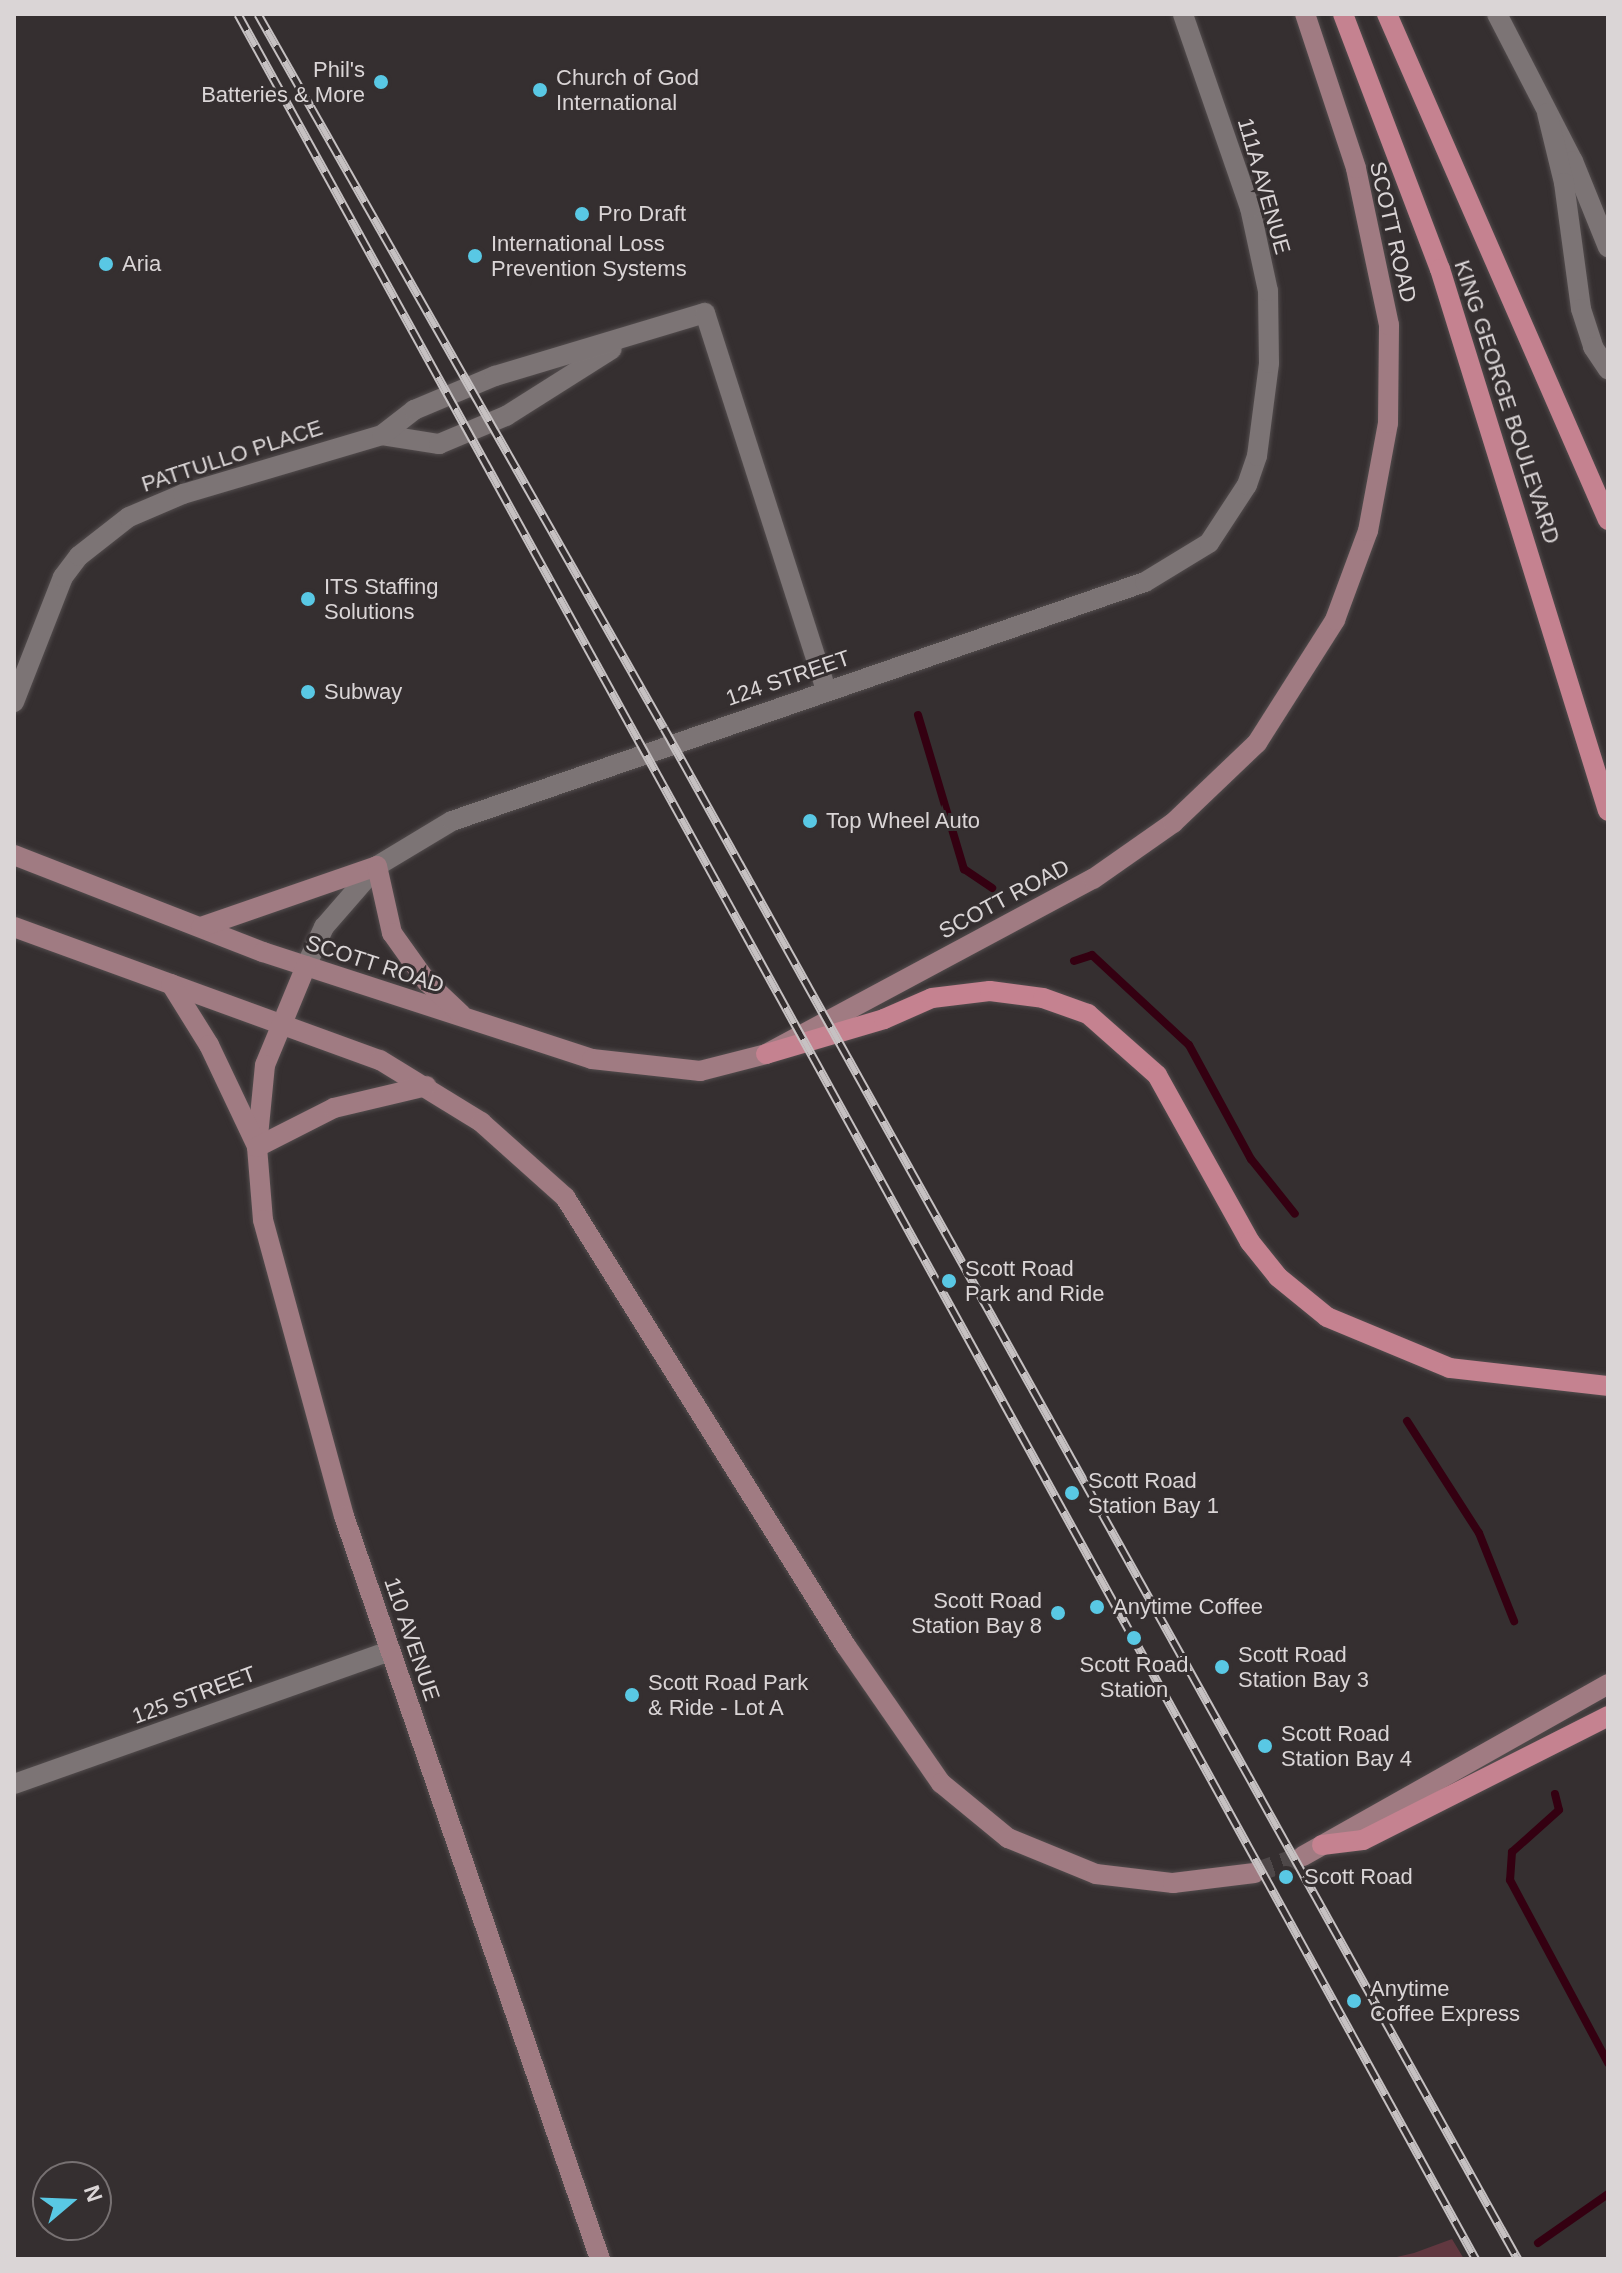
<!DOCTYPE html>
<style>
body{margin:0}
#map{position:relative;width:1622px;height:2273px;overflow:hidden;background:#352f30;font-family:Helvetica,sans-serif}
div>[style]{position:absolute}
.green>*{inset:0;background:#613840}
.stream>*{height:8px;margin:-4px;padding:0 4px;transform-origin:4px;border-radius:4px;background:#340011}
.secondary-tunnel>*{height:20px;margin-top:-10px;transform-origin:0;background:repeating-linear-gradient(90deg,#4e4849 0 20px,transparent 0 30px)}
.roads{filter:drop-shadow(0 0 2px #524c4d) drop-shadow(0 0 2px #524c4d)}
.minor>*{height:20px;margin:-10px;padding:0 10px;transform-origin:10px;border-radius:10px;background:#7c7475}
.secondary>*{height:20px;margin:-10px;padding:0 10px;transform-origin:10px;border-radius:10px;background:#a07b82}
.primary>*{height:20px;margin:-10px;padding:0 10px;transform-origin:10px;border-radius:10px;background:#c58290}
.rail>*{height:9px;margin-top:-4.5px;transform-origin:0;background:repeating-linear-gradient(90deg,#352f30 0 18px,#c6c1c2 0 36px);box-sizing:border-box;border-block:2px solid #c6c1c2}
.dots>*{width:22px;height:22px;translate:-50% -50%;box-sizing:border-box;border:4px solid #352f30;border-radius:50%}
span{translate:-50% -50%;white-space:nowrap;text-align:center;line-height:1.15;-webkit-text-stroke:6px #352f30;paint-order:stroke}
.poi-label{font-size:22px;color:#dad5d6}
.right{translate:-100% -50%;text-align:right}
.left{translate:0 -50%;text-align:left}
.street-label{font-size:22px;color:#dad5d6}
.frame{position:absolute;inset:0;border:16px solid #dad5d6;pointer-events:none}
.north{position:absolute;left:32px;top:2161px;width:80px;height:80px;box-sizing:border-box;background:#352f30;border:2px solid #777172;border-radius:50%;rotate:71deg;font-size:22px;font-weight:700;line-height:32px;text-align:center;color:#dad5d6}
.north::after{content:'';display:block;margin:auto;width:28px;height:36px;background:#59c8e4;clip-path:polygon(50% 0,100% 100%,50% 72%,0 100%)}
</style>
<div id="map">
<div class="green">
<i style="clip-path:polygon(1452px 2239px,1464px 2259px,1388px 2259px,1414px 2253px)"></i>
</div>
<div class="stream">
<i style="left:918px;top:715px;width:161px;rotate:73.4deg"></i>
<i style="left:964px;top:869px;width:34px;rotate:34deg"></i>
<i style="left:1074px;top:961px;width:19px;rotate:-18deg"></i>
<i style="left:1092px;top:955px;width:132px;rotate:42.9deg"></i>
<i style="left:1189px;top:1045px;width:130px;rotate:61.5deg"></i>
<i style="left:1251px;top:1159px;width:70px;rotate:51.3deg"></i>
<i style="left:1407px;top:1421px;width:133px;rotate:57.3deg"></i>
<i style="left:1479px;top:1533px;width:95px;rotate:68.3deg"></i>
<i style="left:1555px;top:1794px;width:16px;rotate:76deg"></i>
<i style="left:1559px;top:1810px;width:63px;rotate:138.2deg"></i>
<i style="left:1512px;top:1852px;width:28px;rotate:94deg"></i>
<i style="left:1510px;top:1880px;width:208px;rotate:61.8deg"></i>
<i style="left:1538px;top:2243px;width:85px;rotate:-35deg"></i>
</div>
<div class="secondary-tunnel">
<i style="left:1254px;top:1873px;width:52px;rotate:-19.1deg"></i>
</div>
<div class="roads">
<div class="minor">
<i style="left:1497px;top:14px;width:165px;rotate:62.7deg"></i>
<i style="left:1573px;top:161px;width:93px;rotate:67.9deg"></i>
<i style="left:1547px;top:113px;width:72px;rotate:76.3deg"></i>
<i style="left:1564px;top:183px;width:127px;rotate:82.3deg"></i>
<i style="left:1581px;top:309px;width:40px;rotate:72deg"></i>
<i style="left:1593px;top:347px;width:27px;rotate:56deg"></i>
<i style="left:382px;top:435px;width:58px;rotate:9deg"></i>
<i style="left:439px;top:444px;width:73px;rotate:-22.7deg"></i>
<i style="left:506px;top:416px;width:125px;rotate:-32.3deg"></i>
<i style="left:14px;top:702px;width:134px;rotate:-68.6deg"></i>
<i style="left:63px;top:577px;width:26px;rotate:-53deg"></i>
<i style="left:79px;top:556px;width:63px;rotate:-38deg"></i>
<i style="left:129px;top:517px;width:59px;rotate:-23.1deg"></i>
<i style="left:183px;top:494px;width:208px;rotate:-16.5deg"></i>
<i style="left:382px;top:435px;width:41px;rotate:-38deg"></i>
<i style="left:414px;top:410px;width:88px;rotate:-22.8deg"></i>
<i style="left:495px;top:376px;width:219px;rotate:-16.7deg"></i>
<i style="left:705px;top:313px;width:396px;rotate:72.2deg"></i>
<i style="left:306px;top:966px;width:43px;rotate:-65.2deg"></i>
<i style="left:324px;top:927px;width:81px;rotate:-49deg"></i>
<i style="left:377px;top:866px;width:87px;rotate:-31deg"></i>
<i style="left:452px;top:821px;width:733px;rotate:-19.03deg"></i>
<i style="left:1145px;top:582px;width:75px;rotate:-31.4deg"></i>
<i style="left:1209px;top:543px;width:69px;rotate:-56.8deg"></i>
<i style="left:1247px;top:485px;width:31px;rotate:-71deg"></i>
<i style="left:1257px;top:456px;width:94px;rotate:-82.6deg"></i>
<i style="left:1269px;top:363px;width:72px;rotate:-90.8deg"></i>
<i style="left:1268px;top:291px;width:85px;rotate:-102.2deg"></i>
<i style="left:1250px;top:208px;width:205px;rotate:-109.1deg"></i>
<i style="left:14px;top:1784px;width:399px;rotate:-19.5deg"></i>
</div>
<div class="secondary">
<i style="left:14px;top:855px;width:267px;rotate:21.3deg"></i>
<i style="left:263px;top:952px;width:346px;rotate:18deg"></i>
<i style="left:592px;top:1059px;width:109px;rotate:6.3deg"></i>
<i style="left:700px;top:1071px;width:68px;rotate:-14.4deg"></i>
<i style="left:766px;top:1054px;width:371px;rotate:-28.2deg"></i>
<i style="left:1093px;top:879px;width:98px;rotate:-35deg"></i>
<i style="left:1173px;top:823px;width:116px;rotate:-43.6deg"></i>
<i style="left:1257px;top:743px;width:146px;rotate:-57.6deg"></i>
<i style="left:1335px;top:620px;width:95px;rotate:-69.7deg"></i>
<i style="left:1368px;top:531px;width:110px;rotate:-79.5deg"></i>
<i style="left:1388px;top:423px;width:98px;rotate:-89.4deg"></i>
<i style="left:1389px;top:325px;width:160px;rotate:-101.9deg"></i>
<i style="left:1356px;top:168px;width:162px;rotate:-108.3deg"></i>
<i style="left:14px;top:927px;width:389px;rotate:20deg"></i>
<i style="left:380px;top:1060px;width:119px;rotate:31.5deg"></i>
<i style="left:481px;top:1122px;width:113px;rotate:41.8deg"></i>
<i style="left:565px;top:1197px;width:530px;rotate:57.96deg"></i>
<i style="left:846px;top:1646px;width:167px;rotate:55.3deg"></i>
<i style="left:941px;top:1783px;width:87px;rotate:39.4deg"></i>
<i style="left:1008px;top:1838px;width:95px;rotate:22.2deg"></i>
<i style="left:1096px;top:1874px;width:78px;rotate:6.7deg"></i>
<i style="left:1173px;top:1883px;width:82px;rotate:-7deg"></i>
<i style="left:201px;top:927px;width:186px;rotate:-19.1deg"></i>
<i style="left:377px;top:866px;width:69px;rotate:77.4deg"></i>
<i style="left:392px;top:933px;width:60px;rotate:54.5deg"></i>
<i style="left:427px;top:982px;width:47px;rotate:43.3deg"></i>
<i style="left:306px;top:966px;width:107px;rotate:112.5deg"></i>
<i style="left:265px;top:1065px;width:82px;rotate:95.6deg"></i>
<i style="left:257px;top:1147px;width:73px;rotate:85.3deg"></i>
<i style="left:263px;top:1220px;width:307px;rotate:74.7deg"></i>
<i style="left:344px;top:1516px;width:786px;rotate:70.99deg"></i>
<i style="left:171px;top:984px;width:72px;rotate:58.1deg"></i>
<i style="left:209px;top:1045px;width:110px;rotate:64.6deg"></i>
<i style="left:257px;top:1147px;width:86px;rotate:-26.9deg"></i>
<i style="left:334px;top:1108px;width:95px;rotate:-13.4deg"></i>
<i style="left:1303px;top:1856px;width:350px;rotate:-29.4deg"></i>
</div>
<div class="primary">
<i style="left:1343px;top:14px;width:273px;rotate:69.2deg"></i>
<i style="left:1440px;top:269px;width:567px;rotate:72.78deg"></i>
<i style="left:1387px;top:14px;width:552px;rotate:66.41deg"></i>
<i style="left:766px;top:1054px;width:123px;rotate:-16.5deg"></i>
<i style="left:884px;top:1019px;width:52px;rotate:-23.6deg"></i>
<i style="left:932px;top:998px;width:58px;rotate:-6.9deg"></i>
<i style="left:990px;top:991px;width:53px;rotate:7.5deg"></i>
<i style="left:1043px;top:998px;width:48px;rotate:19.6deg"></i>
<i style="left:1088px;top:1014px;width:92px;rotate:41.5deg"></i>
<i style="left:1157px;top:1075px;width:191px;rotate:60.9deg"></i>
<i style="left:1250px;top:1242px;width:45px;rotate:51.3deg"></i>
<i style="left:1278px;top:1277px;width:63px;rotate:39.2deg"></i>
<i style="left:1327px;top:1317px;width:133px;rotate:22.5deg"></i>
<i style="left:1450px;top:1368px;width:159px;rotate:6.5deg"></i>
<i style="left:1322px;top:1845px;width:41px;rotate:-7deg"></i>
<i style="left:1363px;top:1840px;width:275px;rotate:-26.8deg"></i>
</div>
</div>
<div class="rail">
<i style="left:238px;top:14px;width:2564px;rotate:61.13deg"></i>
<i style="left:258px;top:14px;width:821px;rotate:60.38deg"></i>
<i style="left:664px;top:728px;width:1753px;rotate:60.85deg"></i>
<i style="left:14px;top:15px;width:1px;rotate:-90deg"></i>
</div>
<div class="dots">
<i style="left:381px;top:82px;background:#59c8e4"></i>
<i style="left:540px;top:90px;background:#59c8e4"></i>
<i style="left:582px;top:214px;background:#59c8e4"></i>
<i style="left:475px;top:256px;background:#59c8e4"></i>
<i style="left:106px;top:264px;background:#59c8e4"></i>
<i style="left:308px;top:599px;background:#59c8e4"></i>
<i style="left:308px;top:692px;background:#59c8e4"></i>
<i style="left:810px;top:821px;background:#59c8e4"></i>
<i style="left:949px;top:1281px;background:#59c8e4"></i>
<i style="left:1072px;top:1493px;background:#59c8e4"></i>
<i style="left:1097px;top:1607px;background:#59c8e4"></i>
<i style="left:1058px;top:1613px;background:#59c8e4"></i>
<i style="left:1134px;top:1638px;background:#59c8e4"></i>
<i style="left:1222px;top:1667px;background:#59c8e4"></i>
<i style="left:632px;top:1695px;background:#59c8e4"></i>
<i style="left:1265px;top:1746px;background:#59c8e4"></i>
<i style="left:1286px;top:1877px;background:#59c8e4"></i>
<i style="left:1354px;top:2001px;background:#59c8e4"></i>
</div>
<div class="poi-label">
<span class="right" style="left:365px;top:82px">Phil's<br>Batteries &amp; More</span>
<span class="left" style="left:556px;top:90px">Church of God<br>International</span>
<span class="left" style="left:598px;top:214px">Pro Draft</span>
<span class="left" style="left:491px;top:256px">International Loss<br>Prevention Systems</span>
<span class="left" style="left:122px;top:264px">Aria</span>
<span class="left" style="left:324px;top:599px">ITS Staffing<br>Solutions</span>
<span class="left" style="left:324px;top:692px">Subway</span>
<span class="left" style="left:826px;top:821px">Top Wheel Auto</span>
<span class="left" style="left:965px;top:1281px">Scott Road<br>Park and Ride</span>
<span class="left" style="left:1088px;top:1493px">Scott Road<br>Station Bay 1</span>
<span class="right" style="left:1042px;top:1613px">Scott Road<br>Station Bay 8</span>
<span class="left" style="left:1113px;top:1607px">Anytime Coffee</span>
<span class="left" style="left:1238px;top:1667px">Scott Road<br>Station Bay 3</span>
<span style="left:1134px;top:1677px">Scott Road<br>Station</span>
<span class="left" style="left:648px;top:1695px">Scott Road Park<br>&amp; Ride - Lot A</span>
<span class="left" style="left:1281px;top:1746px">Scott Road<br>Station Bay 4</span>
<span class="left" style="left:1304px;top:1877px">Scott Road</span>
<span class="left" style="left:1370px;top:2001px">Anytime<br>Coffee Express</span>
</div>
<div class="street-label">
<span style="left:1264px;top:186px;rotate:74deg">111A AVENUE</span>
<span style="left:1393px;top:232px;rotate:77deg">SCOTT ROAD</span>
<span style="left:1507px;top:402px;rotate:72deg">KING GEORGE BOULEVARD</span>
<span style="left:232px;top:456px;rotate:-18deg">PATTULLO PLACE</span>
<span style="left:788px;top:678px;rotate:-19deg">124 STREET</span>
<span style="left:1004px;top:899px;rotate:-28deg">SCOTT ROAD</span>
<span style="left:375px;top:964px;rotate:18deg">SCOTT ROAD</span>
<span style="left:412px;top:1639px;rotate:71deg">110 AVENUE</span>
<span style="left:194px;top:1695px;rotate:-20deg">125 STREET</span>
</div>
<div class="frame"></div>
<div class="north">N</div>
</div>
